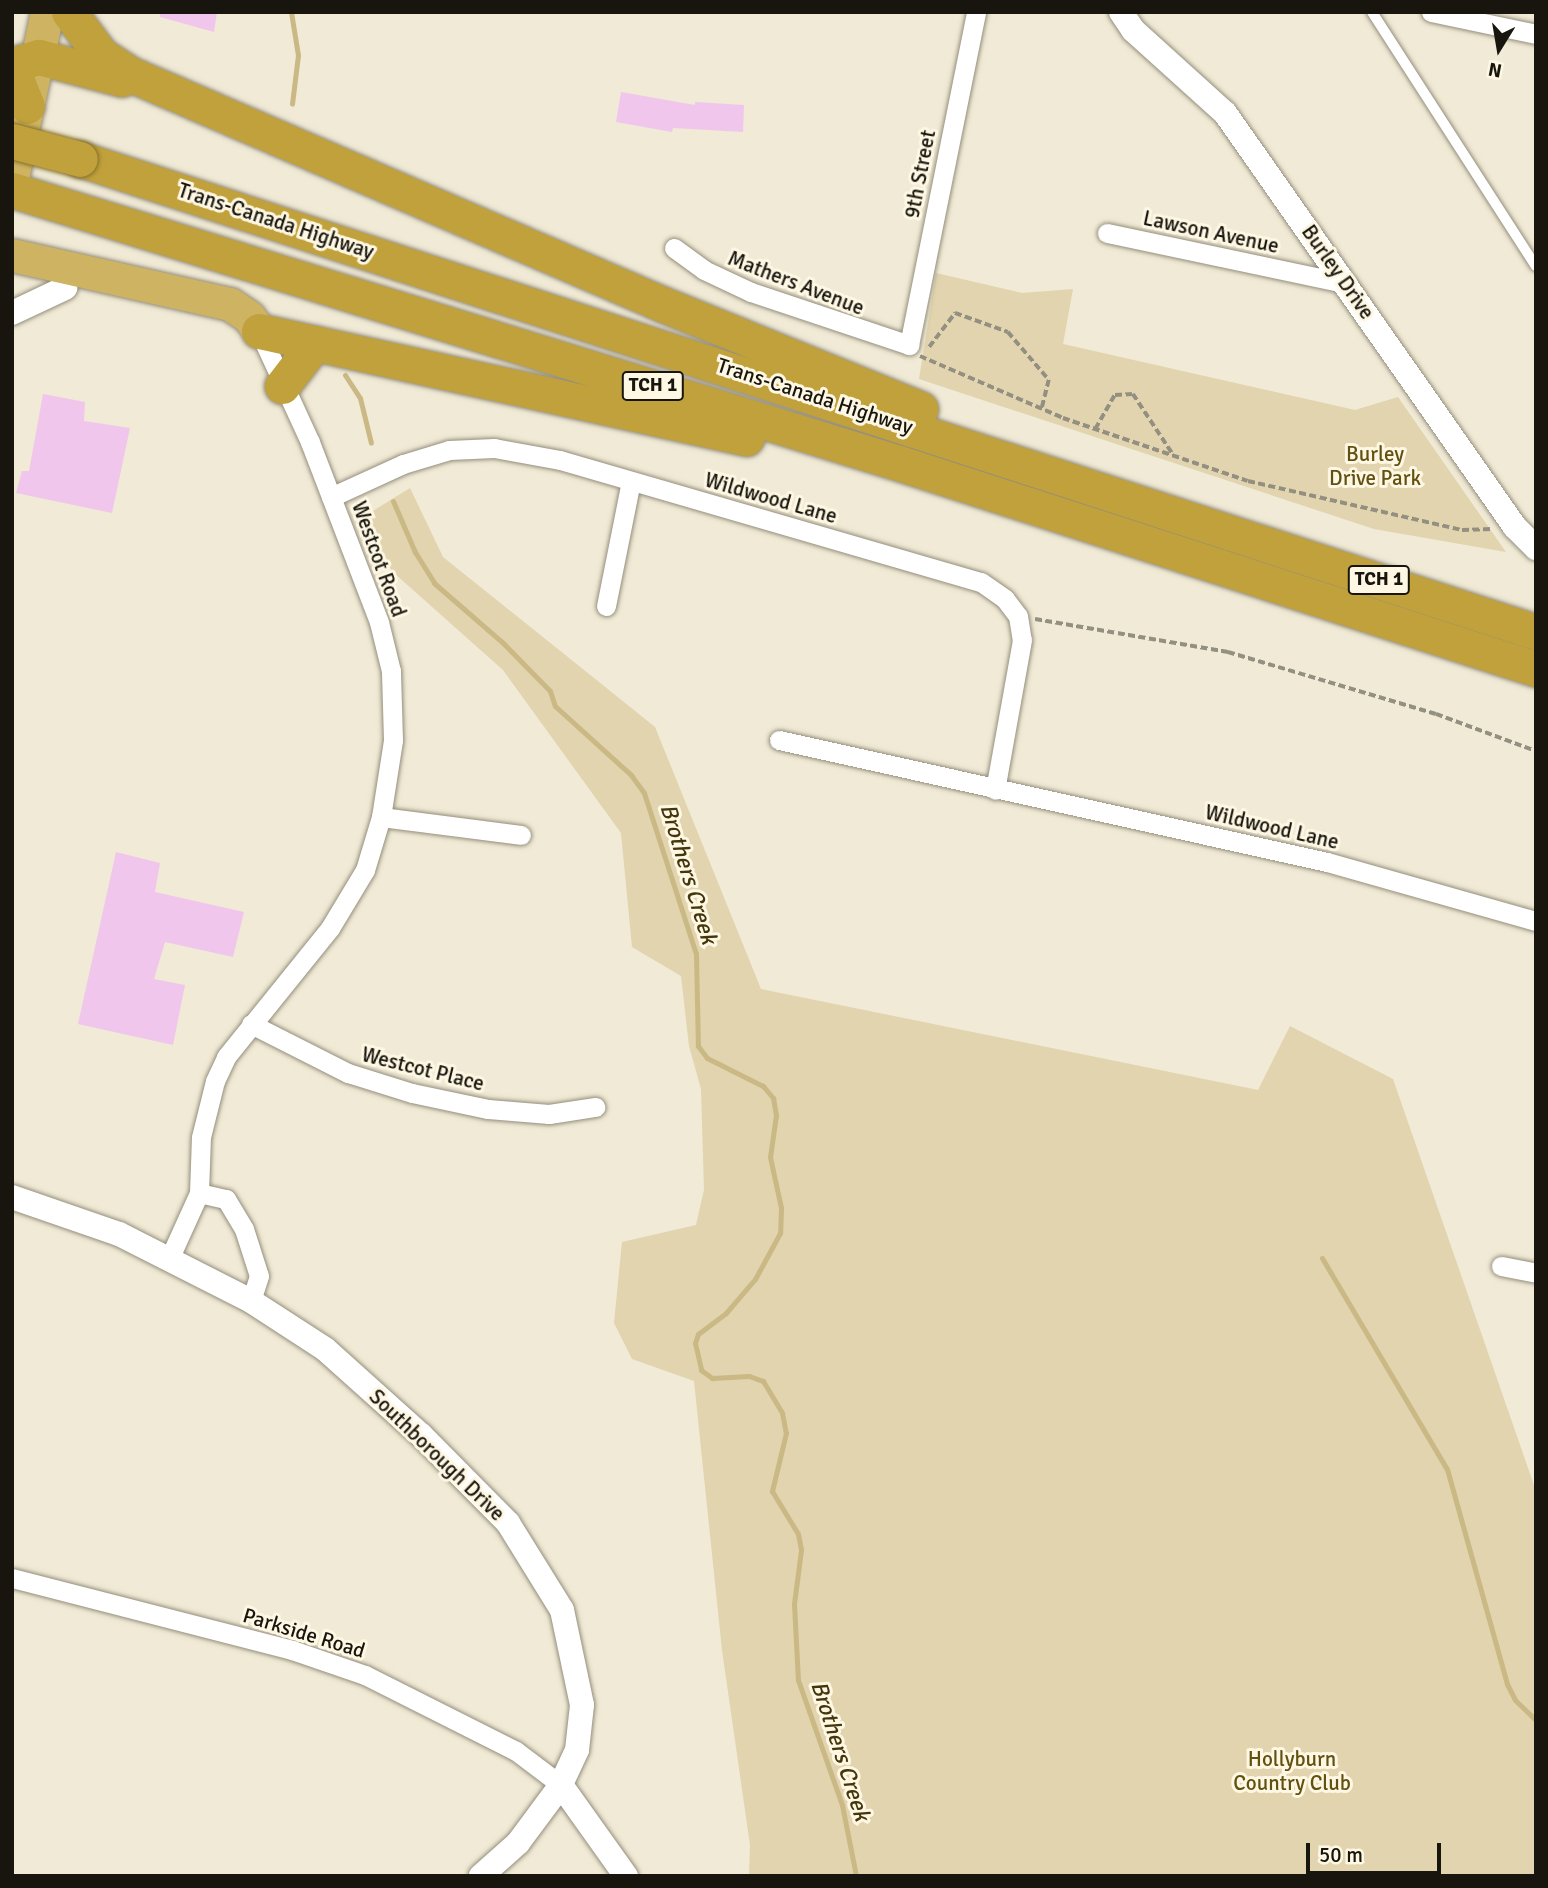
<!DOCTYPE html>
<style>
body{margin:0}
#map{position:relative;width:1548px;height:1888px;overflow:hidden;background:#f0ead6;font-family:Signika,sans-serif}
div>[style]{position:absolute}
.green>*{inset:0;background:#e1d4ae}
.stream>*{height:5px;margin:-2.5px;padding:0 2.5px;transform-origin:2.5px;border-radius:2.5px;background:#cab985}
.building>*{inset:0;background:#f0c6ed}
.path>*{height:3.5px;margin-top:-1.75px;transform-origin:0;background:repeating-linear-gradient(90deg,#949081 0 7px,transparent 0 10.5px)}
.roads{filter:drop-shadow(0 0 2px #948e7c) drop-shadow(0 0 2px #948e7c)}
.service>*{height:10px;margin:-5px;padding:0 5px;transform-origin:5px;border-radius:5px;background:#fff}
.minor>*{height:19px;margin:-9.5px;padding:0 9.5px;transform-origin:9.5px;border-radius:9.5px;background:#fff}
.tertiary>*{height:24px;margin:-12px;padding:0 12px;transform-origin:12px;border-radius:12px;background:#fff}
.trunk>*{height:33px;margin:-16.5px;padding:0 16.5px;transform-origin:16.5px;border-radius:16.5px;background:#ceb462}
.motorway>*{height:35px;margin:-17.5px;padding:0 17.5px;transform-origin:17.5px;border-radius:17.5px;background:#c1a13b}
.bridges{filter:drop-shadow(0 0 2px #86702b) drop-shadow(0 0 2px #86702b)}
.motorway-bridge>*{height:35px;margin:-17.5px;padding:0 17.5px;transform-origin:17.5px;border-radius:17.5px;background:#c1a13b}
span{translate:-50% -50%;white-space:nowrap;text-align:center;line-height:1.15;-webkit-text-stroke:6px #fef7e3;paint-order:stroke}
.shield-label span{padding:2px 5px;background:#fef7e3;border:2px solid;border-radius:5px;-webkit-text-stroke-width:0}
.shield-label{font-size:19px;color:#17150e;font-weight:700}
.street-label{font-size:21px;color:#17150e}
.park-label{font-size:21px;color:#625011}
.water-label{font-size:23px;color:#43360b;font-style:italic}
.frame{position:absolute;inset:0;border:14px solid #17150e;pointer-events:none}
.north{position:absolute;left:1464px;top:14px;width:70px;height:70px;-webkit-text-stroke:5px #fef7e3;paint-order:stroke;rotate:191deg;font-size:19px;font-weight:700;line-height:28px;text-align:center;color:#17150e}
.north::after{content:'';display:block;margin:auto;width:24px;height:32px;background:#17150e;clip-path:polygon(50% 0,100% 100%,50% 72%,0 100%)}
.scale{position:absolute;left:1306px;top:1843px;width:135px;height:32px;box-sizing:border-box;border:4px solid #17150e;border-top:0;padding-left:9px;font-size:21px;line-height:24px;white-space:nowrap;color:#17150e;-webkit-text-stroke:5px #fef7e3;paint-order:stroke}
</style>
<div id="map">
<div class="green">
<i style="clip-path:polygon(936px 273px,1022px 293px,1073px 289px,1063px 344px,1355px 410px,1398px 397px,1506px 552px,1374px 529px,919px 379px)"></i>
<i style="clip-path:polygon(410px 488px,443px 557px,655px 727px,761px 989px,1258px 1090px,1290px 1026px,1393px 1079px,1536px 1491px,1536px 1876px,749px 1876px,750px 1845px,722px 1650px,694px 1381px,632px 1359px,614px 1323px,622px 1242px,696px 1225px,704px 1190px,701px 1089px,689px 1046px,681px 976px,632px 947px,621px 833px,503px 670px,394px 573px,355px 522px)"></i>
</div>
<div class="stream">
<i style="left:291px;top:12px;width:44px;rotate:80.8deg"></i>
<i style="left:298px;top:55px;width:49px;rotate:97deg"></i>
<i style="left:345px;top:375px;width:27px;rotate:57deg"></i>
<i style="left:360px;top:398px;width:46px;rotate:76.3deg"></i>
<i style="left:393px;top:501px;width:56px;rotate:66.7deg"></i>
<i style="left:415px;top:552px;width:36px;rotate:58deg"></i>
<i style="left:434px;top:583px;width:91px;rotate:41deg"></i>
<i style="left:503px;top:643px;width:67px;rotate:45.6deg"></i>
<i style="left:550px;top:691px;width:16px;rotate:72deg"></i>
<i style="left:555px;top:706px;width:103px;rotate:42.2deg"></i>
<i style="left:631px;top:775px;width:22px;rotate:54deg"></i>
<i style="left:644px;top:793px;width:169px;rotate:72.1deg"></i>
<i style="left:696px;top:954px;width:92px;rotate:88.8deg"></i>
<i style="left:698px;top:1046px;width:15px;rotate:53deg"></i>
<i style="left:707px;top:1058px;width:63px;rotate:26.6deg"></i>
<i style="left:763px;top:1086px;width:16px;rotate:50deg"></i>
<i style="left:773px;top:1098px;width:17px;rotate:80deg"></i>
<i style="left:776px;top:1115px;width:42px;rotate:98.1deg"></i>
<i style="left:770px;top:1157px;width:52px;rotate:77.8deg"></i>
<i style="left:781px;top:1208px;width:25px;rotate:92deg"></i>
<i style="left:780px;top:1233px;width:52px;rotate:118.5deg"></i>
<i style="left:755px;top:1279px;width:45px;rotate:130.5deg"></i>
<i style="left:726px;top:1313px;width:35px;rotate:143deg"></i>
<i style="left:698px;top:1334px;width:9px;rotate:108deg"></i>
<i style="left:695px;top:1343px;width:28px;rotate:77deg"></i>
<i style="left:701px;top:1370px;width:14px;rotate:36deg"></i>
<i style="left:712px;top:1378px;width:37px;rotate:-3deg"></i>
<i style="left:749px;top:1376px;width:15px;rotate:20deg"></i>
<i style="left:763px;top:1381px;width:37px;rotate:59deg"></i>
<i style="left:782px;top:1413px;width:20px;rotate:79deg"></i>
<i style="left:786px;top:1433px;width:60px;rotate:103.6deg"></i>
<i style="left:772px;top:1491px;width:50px;rotate:58.8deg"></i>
<i style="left:798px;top:1534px;width:16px;rotate:79deg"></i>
<i style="left:801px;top:1550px;width:54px;rotate:97.4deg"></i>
<i style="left:794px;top:1604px;width:76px;rotate:87deg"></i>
<i style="left:798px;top:1680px;width:133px;rotate:70.6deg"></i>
<i style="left:842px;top:1805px;width:72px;rotate:78.8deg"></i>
<i style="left:1322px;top:1258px;width:245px;rotate:59.4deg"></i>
<i style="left:1447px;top:1469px;width:223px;rotate:74.4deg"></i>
<i style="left:1507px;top:1684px;width:18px;rotate:63deg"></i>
<i style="left:1515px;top:1700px;width:29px;rotate:44deg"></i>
</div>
<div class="building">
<i style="clip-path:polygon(160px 12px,217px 12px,214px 32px,160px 17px)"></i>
<i style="clip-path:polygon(621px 92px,695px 105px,695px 102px,744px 105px,743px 132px,673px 128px,672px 132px,616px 122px)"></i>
<i style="clip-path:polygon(43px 394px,85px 402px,84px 421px,130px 428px,112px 513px,16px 493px,22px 471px,29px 471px)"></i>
<i style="clip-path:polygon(116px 852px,160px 863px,155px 892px,244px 912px,233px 957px,165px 942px,154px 979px,185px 985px,173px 1045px,78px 1024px)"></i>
</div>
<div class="path">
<i style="left:929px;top:347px;width:43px;rotate:-52.6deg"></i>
<i style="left:955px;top:313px;width:56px;rotate:19.7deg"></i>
<i style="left:1008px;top:332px;width:63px;rotate:49.5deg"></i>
<i style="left:1049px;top:380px;width:30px;rotate:104deg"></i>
<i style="left:920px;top:356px;width:156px;rotate:23.4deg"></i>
<i style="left:1063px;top:418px;width:195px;rotate:18.8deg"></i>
<i style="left:1248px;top:481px;width:220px;rotate:12.9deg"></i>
<i style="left:1462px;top:530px;width:30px;rotate:-2deg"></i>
<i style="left:1095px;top:429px;width:39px;rotate:-60deg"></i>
<i style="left:1115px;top:395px;width:18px;rotate:-3deg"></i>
<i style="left:1133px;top:394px;width:71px;rotate:56.5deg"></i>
<i style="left:1035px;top:619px;width:196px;rotate:9.7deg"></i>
<i style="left:1228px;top:652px;width:217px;rotate:16.6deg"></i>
<i style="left:1436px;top:714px;width:107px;rotate:20.3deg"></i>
</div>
<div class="roads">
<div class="service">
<i style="left:1372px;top:12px;width:302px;rotate:57.2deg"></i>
</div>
<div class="minor">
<i style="left:1431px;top:12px;width:107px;rotate:11.8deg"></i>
<i style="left:1107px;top:233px;width:246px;rotate:11.9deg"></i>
<i style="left:674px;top:248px;width:37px;rotate:36deg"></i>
<i style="left:704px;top:270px;width:52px;rotate:25.1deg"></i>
<i style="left:751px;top:292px;width:167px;rotate:18.5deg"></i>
<i style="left:909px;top:345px;width:340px;rotate:-78.6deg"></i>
<i style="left:331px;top:497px;width:79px;rotate:-24.6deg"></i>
<i style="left:403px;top:464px;width:48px;rotate:-16.9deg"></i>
<i style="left:449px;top:450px;width:45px;rotate:-2.5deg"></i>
<i style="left:494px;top:448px;width:67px;rotate:10.3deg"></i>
<i style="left:560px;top:460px;width:438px;rotate:16.2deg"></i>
<i style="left:981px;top:582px;width:29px;rotate:35deg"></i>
<i style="left:1005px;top:599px;width:21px;rotate:53deg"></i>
<i style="left:1018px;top:616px;width:24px;rotate:81deg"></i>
<i style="left:1022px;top:640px;width:152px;rotate:100.2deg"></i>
<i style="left:606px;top:606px;width:127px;rotate:-78.7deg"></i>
<i style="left:779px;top:740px;width:561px;rotate:12.55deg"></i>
<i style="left:1327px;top:862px;width:217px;rotate:15.8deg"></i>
<i style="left:381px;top:817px;width:141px;rotate:7.3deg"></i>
<i style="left:251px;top:1024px;width:109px;rotate:26.8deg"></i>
<i style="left:348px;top:1073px;width:67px;rotate:17.4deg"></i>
<i style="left:412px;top:1093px;width:78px;rotate:11.9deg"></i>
<i style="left:488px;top:1109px;width:61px;rotate:4.7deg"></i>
<i style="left:549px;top:1114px;width:47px;rotate:-8.7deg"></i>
<i style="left:199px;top:1193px;width:28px;rotate:13deg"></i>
<i style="left:226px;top:1199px;width:35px;rotate:59deg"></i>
<i style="left:244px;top:1229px;width:49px;rotate:72.3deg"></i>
<i style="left:259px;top:1276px;width:26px;rotate:108deg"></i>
<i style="left:170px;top:1257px;width:70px;rotate:-65.6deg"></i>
<i style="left:199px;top:1193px;width:56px;rotate:-88deg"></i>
<i style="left:201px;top:1137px;width:58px;rotate:-76deg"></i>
<i style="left:215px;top:1081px;width:26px;rotate:-65deg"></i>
<i style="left:226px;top:1057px;width:166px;rotate:-51.1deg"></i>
<i style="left:330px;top:928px;width:68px;rotate:-58.9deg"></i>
<i style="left:365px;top:870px;width:55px;rotate:-73.2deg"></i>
<i style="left:381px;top:817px;width:78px;rotate:-81.1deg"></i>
<i style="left:393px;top:740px;width:69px;rotate:-91.7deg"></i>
<i style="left:391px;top:671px;width:50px;rotate:-103.8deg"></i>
<i style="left:379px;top:622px;width:193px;rotate:-111deg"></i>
<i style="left:310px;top:442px;width:122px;rotate:-114.7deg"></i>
<i style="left:1501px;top:1266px;width:36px;rotate:11deg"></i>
<i style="left:12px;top:1578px;width:289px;rotate:14.4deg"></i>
<i style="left:292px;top:1650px;width:77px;rotate:18.9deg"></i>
<i style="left:365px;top:1675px;width:169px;rotate:26.7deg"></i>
<i style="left:516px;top:1751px;width:56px;rotate:37.1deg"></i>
</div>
<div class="tertiary">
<i style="left:1121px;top:12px;width:22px;rotate:56deg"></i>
<i style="left:1133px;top:30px;width:124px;rotate:42.1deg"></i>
<i style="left:1225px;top:113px;width:505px;rotate:54.99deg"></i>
<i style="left:1515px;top:527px;width:30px;rotate:45deg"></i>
<i style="left:12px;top:313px;width:59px;rotate:-25.3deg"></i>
<i style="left:12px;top:1197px;width:113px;rotate:19.1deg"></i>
<i style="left:119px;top:1234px;width:148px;rotate:26.9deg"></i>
<i style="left:251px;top:1301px;width:88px;rotate:33deg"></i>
<i style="left:325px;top:1349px;width:129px;rotate:41.9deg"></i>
<i style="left:421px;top:1435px;width:124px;rotate:45.3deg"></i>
<i style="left:508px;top:1523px;width:102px;rotate:58.2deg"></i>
<i style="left:562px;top:1610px;width:97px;rotate:78.1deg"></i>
<i style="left:582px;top:1705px;width:45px;rotate:96.3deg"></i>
<i style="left:577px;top:1750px;width:38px;rotate:115deg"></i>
<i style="left:561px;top:1785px;width:72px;rotate:126.6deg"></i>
<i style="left:518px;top:1843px;width:50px;rotate:138.3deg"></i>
<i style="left:561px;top:1785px;width:112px;rotate:54.5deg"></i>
</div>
<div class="trunk">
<i style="left:12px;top:178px;width:170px;rotate:-78.1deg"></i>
<i style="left:12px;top:255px;width:223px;rotate:12.7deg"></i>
<i style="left:230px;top:304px;width:23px;rotate:34deg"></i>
<i style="left:249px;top:317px;width:17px;rotate:54deg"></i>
</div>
<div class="motorway">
<i style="left:69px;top:12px;width:54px;rotate:53.3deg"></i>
<i style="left:101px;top:55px;width:35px;rotate:33deg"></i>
<i style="left:130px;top:74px;width:580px;rotate:23.38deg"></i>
<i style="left:662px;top:304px;width:279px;rotate:22.1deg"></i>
<i style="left:12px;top:65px;width:28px;rotate:-17deg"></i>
<i style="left:39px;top:57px;width:86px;rotate:14.8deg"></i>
<i style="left:12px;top:69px;width:40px;rotate:68deg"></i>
<i style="left:80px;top:159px;width:1531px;rotate:18deg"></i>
<i style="left:12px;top:190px;width:928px;rotate:17.11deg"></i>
<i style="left:899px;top:463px;width:669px;rotate:17.92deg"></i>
<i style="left:259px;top:331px;width:499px;rotate:12.4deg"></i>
<i style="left:282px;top:386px;width:54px;rotate:-52.5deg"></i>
</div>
</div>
<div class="bridges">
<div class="motorway-bridge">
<i style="left:12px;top:141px;width:70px;rotate:14.8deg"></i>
</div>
</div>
<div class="shield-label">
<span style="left:653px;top:386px">TCH 1</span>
<span style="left:1379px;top:580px">TCH 1</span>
</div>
<div class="street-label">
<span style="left:920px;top:174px;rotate:-79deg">9th Street</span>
<span style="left:276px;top:221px;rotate:18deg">Trans-Canada Highway</span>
<span style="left:1211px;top:232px;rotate:12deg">Lawson Avenue</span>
<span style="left:1338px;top:272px;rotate:55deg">Burley Drive</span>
<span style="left:796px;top:283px;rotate:21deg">Mathers Avenue</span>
<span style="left:815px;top:396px;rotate:18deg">Trans-Canada Highway</span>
<span style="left:771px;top:498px;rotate:16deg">Wildwood Lane</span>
<span style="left:379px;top:559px;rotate:70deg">Westcot Road</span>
<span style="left:1272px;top:827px;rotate:13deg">Wildwood Lane</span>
<span style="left:423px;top:1069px;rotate:14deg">Westcot Place</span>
<span style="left:437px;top:1455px;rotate:44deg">Southborough Drive</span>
<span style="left:304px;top:1633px;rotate:17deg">Parkside Road</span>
</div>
<div class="park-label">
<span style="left:1375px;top:466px">Burley<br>Drive Park</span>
<span style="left:1292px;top:1771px">Hollyburn<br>Country Club</span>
</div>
<div class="water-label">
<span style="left:688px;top:874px;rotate:73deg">Brothers Creek</span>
<span style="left:840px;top:1751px;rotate:72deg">Brothers Creek</span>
</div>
<div class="frame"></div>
<div class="north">N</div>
<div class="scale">50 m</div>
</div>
